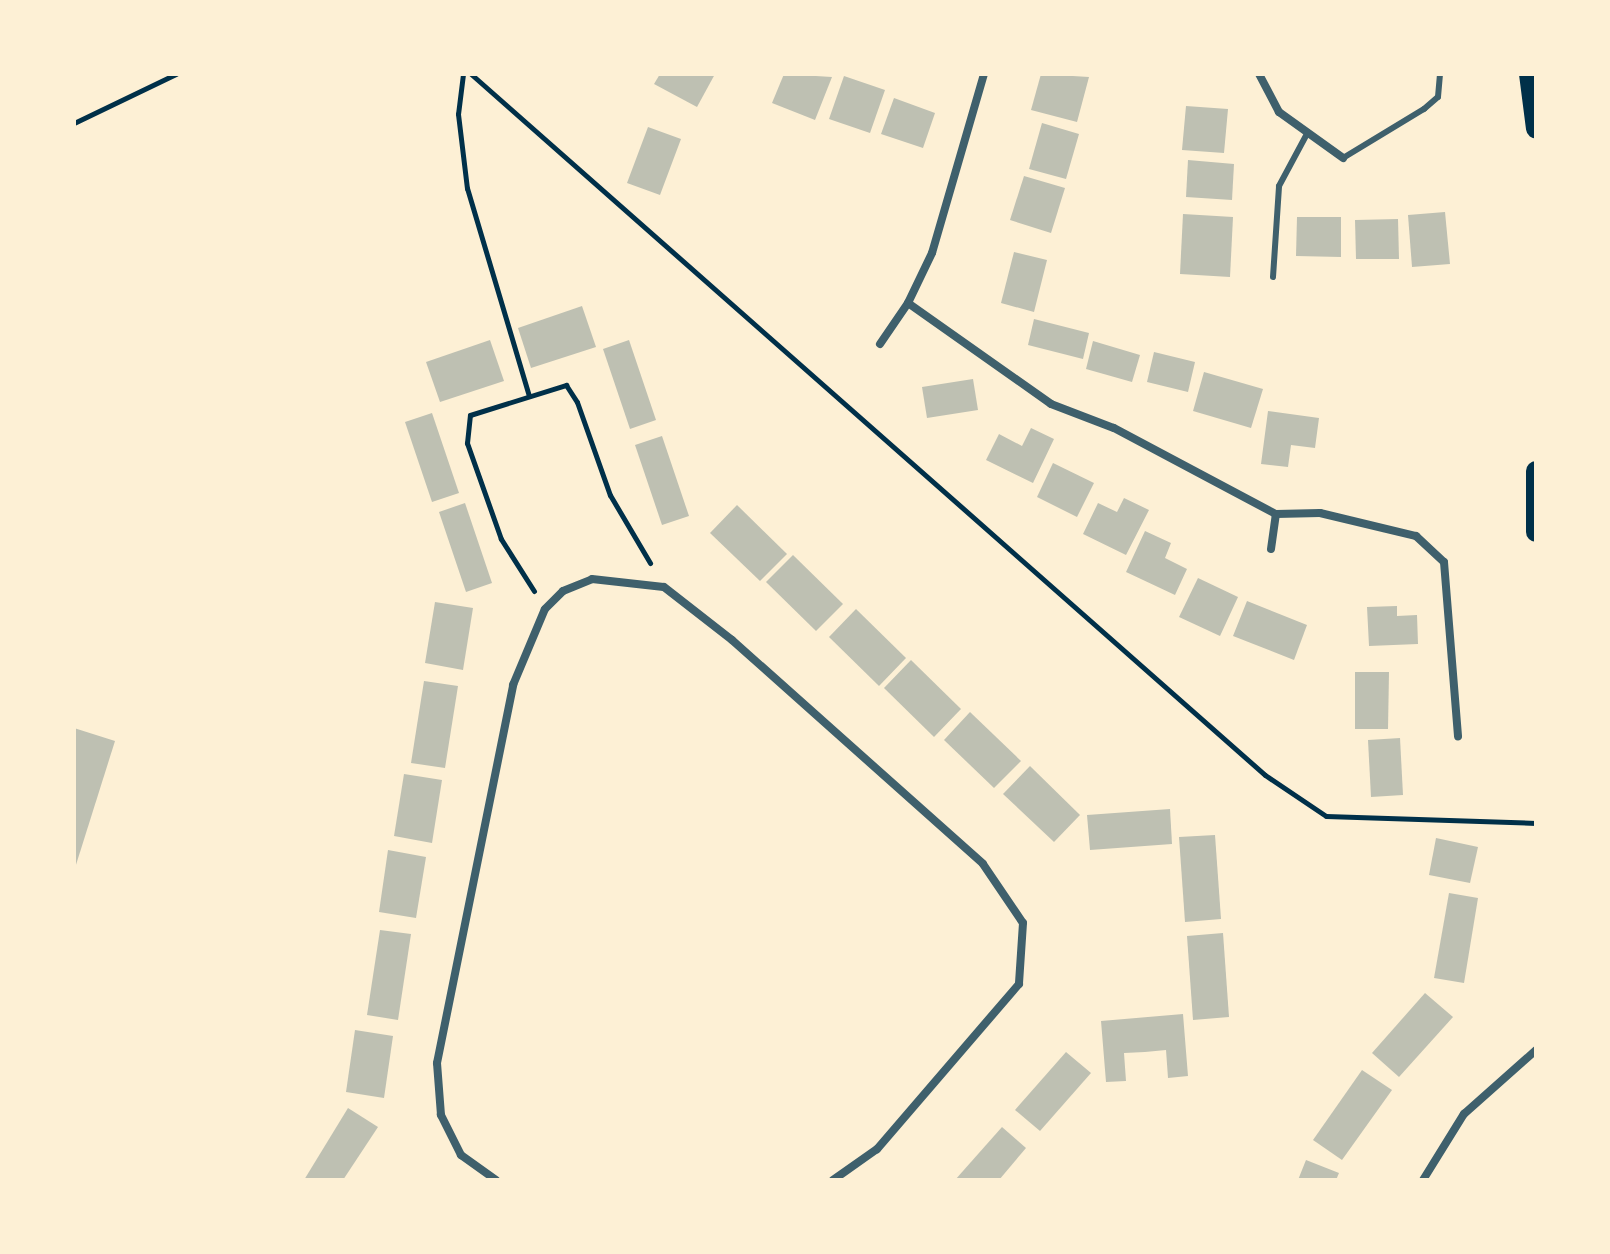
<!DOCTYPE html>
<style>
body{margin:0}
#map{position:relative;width:1610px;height:1254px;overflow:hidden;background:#fdf0d5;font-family:"Asap Condensed",sans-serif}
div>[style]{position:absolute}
.building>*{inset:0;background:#bec0b2}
.path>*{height:5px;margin:-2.5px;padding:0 2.5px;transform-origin:2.5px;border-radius:2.5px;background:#003049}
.service>*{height:6px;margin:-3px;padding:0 3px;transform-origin:3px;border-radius:3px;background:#3f606c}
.minor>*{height:8px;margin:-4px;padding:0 4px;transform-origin:4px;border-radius:4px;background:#3f606c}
.primary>*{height:20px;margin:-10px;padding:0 10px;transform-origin:10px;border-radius:10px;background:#003049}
span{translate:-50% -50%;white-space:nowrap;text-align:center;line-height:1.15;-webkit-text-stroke:6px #fdf0d5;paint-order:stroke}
.frame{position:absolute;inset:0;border:76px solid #fdf0d5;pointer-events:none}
</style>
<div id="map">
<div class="building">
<i style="clip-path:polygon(660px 74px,715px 74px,697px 107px,654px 84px)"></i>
<i style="clip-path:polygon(784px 74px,832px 77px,815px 120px,772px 103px)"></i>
<i style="clip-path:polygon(1041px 74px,1089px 77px,1077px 122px,1031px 110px)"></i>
<i style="clip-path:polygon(844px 76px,885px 90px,870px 133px,829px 119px)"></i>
<i style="clip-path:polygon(894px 98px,935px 113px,923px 148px,881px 134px)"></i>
<i style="clip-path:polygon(1186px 106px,1228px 109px,1224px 153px,1182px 150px)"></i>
<i style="clip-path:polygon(1042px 123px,1079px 134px,1066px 179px,1029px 169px)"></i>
<i style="clip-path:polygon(648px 127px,681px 139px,660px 195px,627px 183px)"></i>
<i style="clip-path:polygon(1188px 160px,1234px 164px,1232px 200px,1186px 197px)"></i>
<i style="clip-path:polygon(1024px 176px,1065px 188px,1051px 233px,1010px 220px)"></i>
<i style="clip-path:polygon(1445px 212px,1450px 264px,1412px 267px,1408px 215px)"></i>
<i style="clip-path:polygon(1183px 214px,1233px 217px,1230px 277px,1180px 274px)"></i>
<i style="clip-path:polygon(1297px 217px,1341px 217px,1341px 257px,1296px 256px)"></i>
<i style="clip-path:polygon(1398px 219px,1399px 259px,1356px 259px,1355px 220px)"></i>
<i style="clip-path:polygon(1014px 252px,1047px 260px,1034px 312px,1001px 303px)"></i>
<i style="clip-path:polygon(582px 306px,596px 347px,531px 368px,518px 328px)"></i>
<i style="clip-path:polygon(1034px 319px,1089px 333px,1083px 359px,1028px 345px)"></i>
<i style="clip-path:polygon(490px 340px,504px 381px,440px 402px,426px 362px)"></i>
<i style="clip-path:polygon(629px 340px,656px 420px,630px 429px,603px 349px)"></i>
<i style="clip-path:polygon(1093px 341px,1140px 355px,1132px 382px,1086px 369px)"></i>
<i style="clip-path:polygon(1154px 352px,1195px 362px,1188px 392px,1147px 382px)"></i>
<i style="clip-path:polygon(1204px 372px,1263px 389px,1251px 428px,1193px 411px)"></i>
<i style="clip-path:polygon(973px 379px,978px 410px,927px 418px,922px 387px)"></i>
<i style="clip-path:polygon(1268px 411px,1319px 418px,1315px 448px,1291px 445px,1288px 467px,1261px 464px)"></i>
<i style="clip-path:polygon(432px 413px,459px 493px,432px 502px,405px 422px)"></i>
<i style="clip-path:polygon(1031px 428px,1054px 439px,1033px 483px,986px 460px,999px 434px,1022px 446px)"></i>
<i style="clip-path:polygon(662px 436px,689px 516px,662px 525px,635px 445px)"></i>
<i style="clip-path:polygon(1053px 463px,1094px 483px,1077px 517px,1037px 497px)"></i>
<i style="clip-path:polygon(1124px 498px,1149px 510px,1126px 555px,1083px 534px,1098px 503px,1117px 512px)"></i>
<i style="clip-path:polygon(465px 503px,492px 583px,466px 592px,439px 512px)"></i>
<i style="clip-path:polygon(737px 505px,787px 554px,760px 581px,710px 533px)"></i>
<i style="clip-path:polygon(1145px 531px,1171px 543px,1165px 558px,1187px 569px,1175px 595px,1126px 572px)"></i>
<i style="clip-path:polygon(793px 555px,843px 604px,816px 631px,766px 582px)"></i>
<i style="clip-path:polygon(1198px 578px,1238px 597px,1220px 636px,1179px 617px)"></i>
<i style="clip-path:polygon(1247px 601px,1307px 625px,1294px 660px,1233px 636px)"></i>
<i style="clip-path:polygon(435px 602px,473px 608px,463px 670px,425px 663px)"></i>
<i style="clip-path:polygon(1397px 606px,1397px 616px,1417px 615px,1418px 644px,1369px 646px,1367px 607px)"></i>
<i style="clip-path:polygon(856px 609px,906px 658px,879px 686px,829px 637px)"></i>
<i style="clip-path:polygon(911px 660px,961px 709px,934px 737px,884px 688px)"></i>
<i style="clip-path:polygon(1355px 672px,1389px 672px,1388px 729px,1355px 729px)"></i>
<i style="clip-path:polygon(424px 681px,458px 686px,445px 768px,411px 763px)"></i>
<i style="clip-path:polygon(970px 712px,1021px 761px,994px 788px,944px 740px)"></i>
<i style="clip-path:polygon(74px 728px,115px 741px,75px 868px,74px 868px)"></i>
<i style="clip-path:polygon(1400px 738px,1403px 795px,1371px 797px,1368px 740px)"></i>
<i style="clip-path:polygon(1030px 766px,1080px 815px,1054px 842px,1003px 794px)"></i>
<i style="clip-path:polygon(404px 774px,442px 780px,432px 843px,394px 836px)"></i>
<i style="clip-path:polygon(1170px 809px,1172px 844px,1090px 850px,1087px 815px)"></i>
<i style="clip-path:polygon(1215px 835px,1221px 919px,1185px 922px,1179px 837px)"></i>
<i style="clip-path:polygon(1436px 838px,1478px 847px,1470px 883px,1429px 875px)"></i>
<i style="clip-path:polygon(388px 850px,426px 857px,416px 918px,379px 912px)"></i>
<i style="clip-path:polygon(1449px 893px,1478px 898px,1464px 983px,1434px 978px)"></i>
<i style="clip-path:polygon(380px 930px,411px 934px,398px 1020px,367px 1015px)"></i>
<i style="clip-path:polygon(1223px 933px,1229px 1017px,1193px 1020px,1187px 936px)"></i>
<i style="clip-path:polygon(1425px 993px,1453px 1017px,1399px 1077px,1372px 1053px)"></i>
<i style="clip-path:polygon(1183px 1014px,1188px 1076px,1168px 1078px,1166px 1050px,1145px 1052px,1124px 1053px,1126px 1081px,1106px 1082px,1101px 1021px)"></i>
<i style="clip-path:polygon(355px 1030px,393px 1036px,384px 1098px,346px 1092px)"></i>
<i style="clip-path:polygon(1066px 1052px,1091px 1073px,1040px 1131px,1015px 1110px)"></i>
<i style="clip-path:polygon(1362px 1070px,1392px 1090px,1342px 1160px,1313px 1140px)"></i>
<i style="clip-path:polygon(348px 1108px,378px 1127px,343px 1180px,304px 1180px)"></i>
<i style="clip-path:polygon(1002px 1127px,1026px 1148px,999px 1180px,955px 1180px)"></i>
<i style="clip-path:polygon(1306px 1160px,1339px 1173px,1336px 1180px,1298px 1180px)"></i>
</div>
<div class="path">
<i style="left:463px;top:74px;width:40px;rotate:97.1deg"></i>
<i style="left:458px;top:114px;width:75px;rotate:83.1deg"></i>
<i style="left:467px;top:188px;width:217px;rotate:73.4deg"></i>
<i style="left:471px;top:74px;width:1059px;rotate:41.44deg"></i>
<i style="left:1265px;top:775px;width:73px;rotate:33.9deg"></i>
<i style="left:1326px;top:816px;width:210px;rotate:1.9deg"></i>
<i style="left:74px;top:123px;width:113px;rotate:-25.7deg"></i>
<i style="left:534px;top:591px;width:62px;rotate:-122.4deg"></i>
<i style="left:501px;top:539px;width:102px;rotate:-109.5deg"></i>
<i style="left:467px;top:443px;width:28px;rotate:-84deg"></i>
<i style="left:470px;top:415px;width:101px;rotate:-17.4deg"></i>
<i style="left:566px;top:385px;width:20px;rotate:57deg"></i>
<i style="left:577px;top:402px;width:99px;rotate:70.5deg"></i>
<i style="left:610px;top:495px;width:79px;rotate:59.5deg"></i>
</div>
<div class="service">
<i style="left:1343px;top:158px;width:95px;rotate:-31.2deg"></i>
<i style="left:1424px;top:109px;width:18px;rotate:-41deg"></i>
<i style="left:1438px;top:97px;width:23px;rotate:-85deg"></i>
<i style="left:1273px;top:277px;width:91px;rotate:-86.2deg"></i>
<i style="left:1279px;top:186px;width:61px;rotate:-61.8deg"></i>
</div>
<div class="minor">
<i style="left:984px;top:74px;width:186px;rotate:106.2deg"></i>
<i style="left:932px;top:253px;width:55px;rotate:115.6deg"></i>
<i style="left:908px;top:303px;width:175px;rotate:35.2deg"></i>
<i style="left:1051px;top:404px;width:67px;rotate:20.9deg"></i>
<i style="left:1114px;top:428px;width:183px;rotate:28deg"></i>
<i style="left:1276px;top:514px;width:44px;rotate:-1.3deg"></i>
<i style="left:1320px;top:513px;width:99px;rotate:13.5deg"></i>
<i style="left:1416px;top:536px;width:38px;rotate:43deg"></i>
<i style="left:1444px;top:562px;width:175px;rotate:85.4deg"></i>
<i style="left:1259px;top:74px;width:43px;rotate:62.2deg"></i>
<i style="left:1279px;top:112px;width:79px;rotate:35.7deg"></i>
<i style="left:880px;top:344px;width:50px;rotate:-55.7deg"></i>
<i style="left:1271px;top:549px;width:35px;rotate:-82deg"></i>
<i style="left:496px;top:1180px;width:43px;rotate:-144.5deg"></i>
<i style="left:461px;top:1155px;width:45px;rotate:-116.6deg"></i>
<i style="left:441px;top:1115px;width:52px;rotate:-94.4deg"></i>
<i style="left:437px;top:1063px;width:386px;rotate:-78.6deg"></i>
<i style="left:513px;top:685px;width:82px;rotate:-67.2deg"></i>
<i style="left:545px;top:609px;width:25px;rotate:-45deg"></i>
<i style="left:563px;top:591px;width:31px;rotate:-22deg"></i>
<i style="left:592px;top:579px;width:72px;rotate:6.3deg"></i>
<i style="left:664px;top:587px;width:86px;rotate:37.9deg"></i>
<i style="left:732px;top:640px;width:336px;rotate:41.7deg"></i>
<i style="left:983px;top:864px;width:71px;rotate:55.9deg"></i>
<i style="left:1023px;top:923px;width:61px;rotate:93.8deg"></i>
<i style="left:1019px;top:984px;width:218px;rotate:130.7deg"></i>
<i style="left:877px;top:1149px;width:54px;rotate:144.8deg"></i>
<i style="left:1423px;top:1180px;width:78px;rotate:-58.2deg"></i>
<i style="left:1464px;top:1114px;width:96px;rotate:-41.6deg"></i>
</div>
<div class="primary">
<i style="left:1529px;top:74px;width:55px;rotate:82.7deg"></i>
<i style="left:1536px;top:471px;width:61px;rotate:90deg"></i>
</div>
<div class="frame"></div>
</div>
